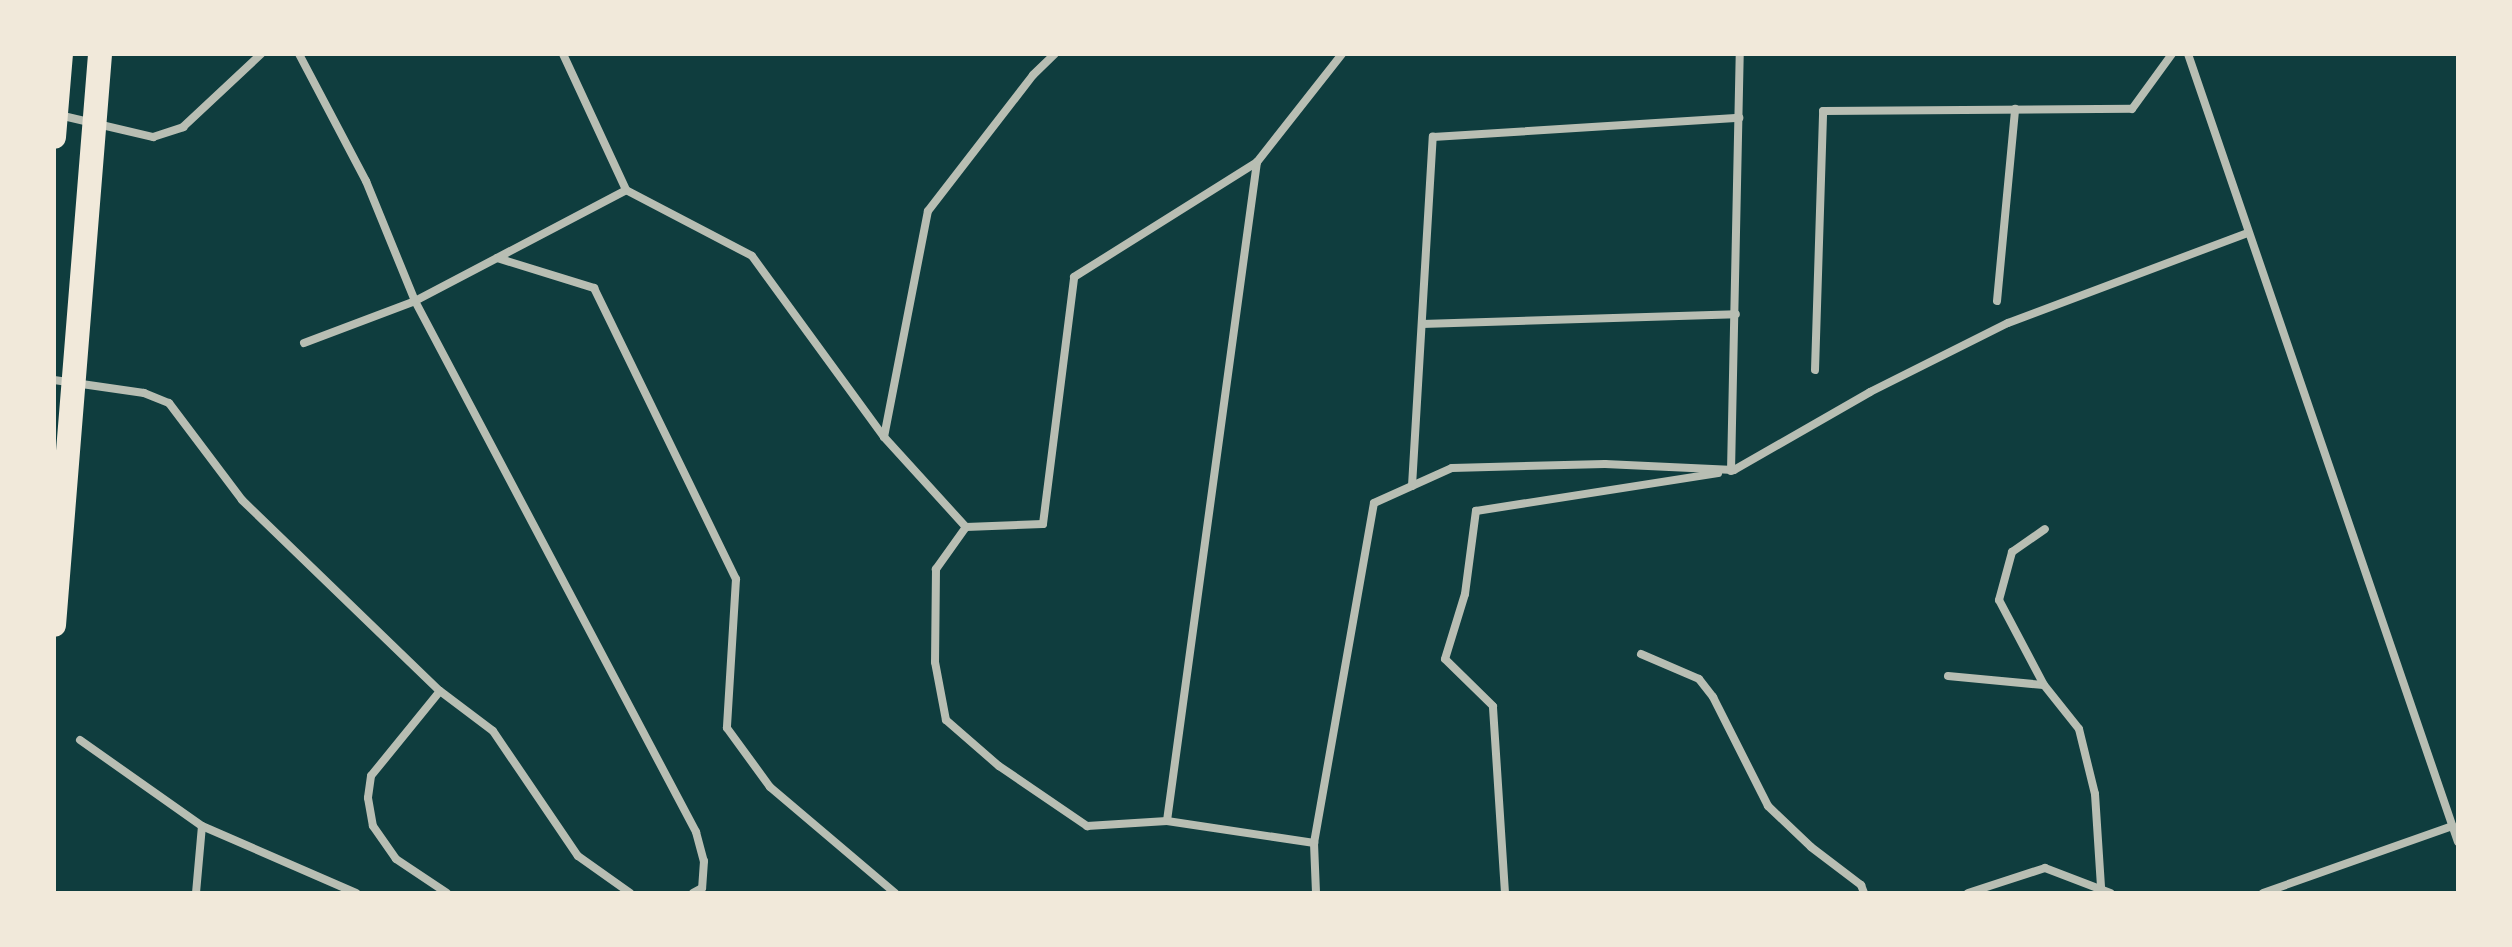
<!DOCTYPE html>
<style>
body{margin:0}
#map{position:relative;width:2512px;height:947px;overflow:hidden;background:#0f3d3e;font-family:"Roboto Serif",serif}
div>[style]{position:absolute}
.minor>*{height:8px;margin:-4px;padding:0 4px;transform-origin:4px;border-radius:4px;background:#b8beb3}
.motorway>*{height:24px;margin:-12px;padding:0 12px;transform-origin:12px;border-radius:12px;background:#f1e9da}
span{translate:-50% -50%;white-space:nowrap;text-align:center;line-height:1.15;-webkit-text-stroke:7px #f1e9da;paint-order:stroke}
.frame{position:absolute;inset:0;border:56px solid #f1e9da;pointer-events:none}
</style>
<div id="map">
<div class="minor">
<i style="left:299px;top:54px;width:144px;rotate:62.2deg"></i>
<i style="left:366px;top:181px;width:130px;rotate:67.8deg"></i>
<i style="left:415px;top:301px;width:601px;rotate:62.11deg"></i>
<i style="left:696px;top:832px;width:30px;rotate:75deg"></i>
<i style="left:704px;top:861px;width:27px;rotate:94deg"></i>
<i style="left:702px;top:888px;width:10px;rotate:151deg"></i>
<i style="left:563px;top:54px;width:150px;rotate:65.1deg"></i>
<i style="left:626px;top:190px;width:142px;rotate:27.6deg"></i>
<i style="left:752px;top:256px;width:224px;rotate:53.9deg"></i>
<i style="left:884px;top:437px;width:230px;rotate:-79deg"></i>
<i style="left:928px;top:211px;width:172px;rotate:-52.3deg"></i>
<i style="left:1033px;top:75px;width:30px;rotate:-44deg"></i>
<i style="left:1342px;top:54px;width:137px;rotate:128.2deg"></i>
<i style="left:1257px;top:162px;width:665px;rotate:97.78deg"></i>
<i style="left:1167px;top:821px;width:149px;rotate:8.5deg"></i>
<i style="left:1314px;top:843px;width:345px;rotate:-80deg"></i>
<i style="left:1374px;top:503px;width:85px;rotate:-24.2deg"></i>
<i style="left:1452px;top:468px;width:153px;rotate:-1.5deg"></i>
<i style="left:1605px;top:464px;width:129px;rotate:2.7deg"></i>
<i style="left:1734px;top:470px;width:157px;rotate:-29.8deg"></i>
<i style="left:1870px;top:392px;width:154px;rotate:-26.6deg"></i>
<i style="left:2008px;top:323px;width:256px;rotate:-20.6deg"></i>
<i style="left:2188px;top:54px;width:833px;rotate:71.09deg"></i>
<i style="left:59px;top:115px;width:97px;rotate:13.2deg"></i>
<i style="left:153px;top:137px;width:32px;rotate:-18deg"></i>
<i style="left:183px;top:127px;width:107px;rotate:-43.1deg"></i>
<i style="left:497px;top:258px;width:102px;rotate:17.2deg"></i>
<i style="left:594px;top:288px;width:324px;rotate:64deg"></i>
<i style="left:736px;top:579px;width:149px;rotate:93.5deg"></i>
<i style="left:727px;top:728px;width:73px;rotate:53.9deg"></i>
<i style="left:770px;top:787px;width:164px;rotate:40.3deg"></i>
<i style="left:1997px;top:301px;width:193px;rotate:-84.6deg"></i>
<i style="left:1422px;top:324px;width:314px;rotate:-1.8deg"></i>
<i style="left:304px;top:343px;width:119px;rotate:-20.7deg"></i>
<i style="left:415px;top:301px;width:238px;rotate:-27.7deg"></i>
<i style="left:1815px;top:370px;width:259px;rotate:-88.2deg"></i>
<i style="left:1823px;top:111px;width:309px;rotate:-0.4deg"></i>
<i style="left:2132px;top:109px;width:68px;rotate:-54deg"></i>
<i style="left:54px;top:380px;width:91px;rotate:8.2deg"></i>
<i style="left:144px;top:393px;width:27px;rotate:22deg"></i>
<i style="left:169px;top:403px;width:121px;rotate:53deg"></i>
<i style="left:242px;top:500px;width:275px;rotate:44deg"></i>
<i style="left:440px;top:691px;width:66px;rotate:37deg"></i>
<i style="left:493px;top:731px;width:151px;rotate:55.8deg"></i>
<i style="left:578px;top:856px;width:64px;rotate:35.4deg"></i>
<i style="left:884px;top:437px;width:122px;rotate:47.7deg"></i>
<i style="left:966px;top:527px;width:77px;rotate:-2.2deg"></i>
<i style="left:1043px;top:524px;width:249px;rotate:-82.8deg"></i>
<i style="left:1074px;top:277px;width:216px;rotate:-32.1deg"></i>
<i style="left:1731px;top:471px;width:417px;rotate:-88.8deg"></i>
<i style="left:1412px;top:486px;width:350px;rotate:-86.6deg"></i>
<i style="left:1433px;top:137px;width:307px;rotate:-3.6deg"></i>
<i style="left:966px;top:527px;width:52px;rotate:125.5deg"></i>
<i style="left:936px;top:569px;width:93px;rotate:90.6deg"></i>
<i style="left:935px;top:662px;width:59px;rotate:79.3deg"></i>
<i style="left:946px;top:720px;width:70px;rotate:41deg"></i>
<i style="left:999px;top:766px;width:107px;rotate:34.3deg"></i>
<i style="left:1087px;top:826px;width:80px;rotate:-3.6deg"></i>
<i style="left:1641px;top:654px;width:63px;rotate:23.3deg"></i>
<i style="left:1699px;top:679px;width:23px;rotate:52deg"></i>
<i style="left:1713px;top:697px;width:122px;rotate:63.2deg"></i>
<i style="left:1768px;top:806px;width:59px;rotate:43.6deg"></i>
<i style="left:1811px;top:847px;width:63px;rotate:37.2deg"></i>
<i style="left:1861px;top:885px;width:9px;rotate:69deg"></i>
<i style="left:1948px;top:676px;width:96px;rotate:5.4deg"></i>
<i style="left:2044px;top:685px;width:56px;rotate:51.5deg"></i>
<i style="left:2079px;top:729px;width:67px;rotate:76.2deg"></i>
<i style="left:2095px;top:794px;width:94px;rotate:86.3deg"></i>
<i style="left:2044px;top:685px;width:96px;rotate:-117.9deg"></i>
<i style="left:1999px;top:600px;width:50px;rotate:-74.8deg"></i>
<i style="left:2012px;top:552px;width:40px;rotate:-34.9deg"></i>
<i style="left:440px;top:691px;width:109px;rotate:129.1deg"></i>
<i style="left:371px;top:776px;width:22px;rotate:98deg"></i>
<i style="left:368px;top:798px;width:28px;rotate:80deg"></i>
<i style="left:373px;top:826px;width:40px;rotate:55.1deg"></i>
<i style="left:396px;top:859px;width:61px;rotate:33.7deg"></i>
<i style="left:80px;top:740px;width:149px;rotate:35.2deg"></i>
<i style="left:202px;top:826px;width:168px;rotate:23.5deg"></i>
<i style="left:1314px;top:843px;width:50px;rotate:87.7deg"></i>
<i style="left:196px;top:893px;width:67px;rotate:-84.9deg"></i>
<i style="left:1505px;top:893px;width:187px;rotate:-93.7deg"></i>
<i style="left:1493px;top:706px;width:67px;rotate:-135.6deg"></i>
<i style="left:1445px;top:659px;width:68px;rotate:-72.9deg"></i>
<i style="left:1465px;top:594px;width:84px;rotate:-82.5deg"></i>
<i style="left:1476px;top:511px;width:245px;rotate:-8.9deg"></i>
<i style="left:1968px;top:893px;width:81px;rotate:-18deg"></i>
<i style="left:2045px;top:868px;width:70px;rotate:21deg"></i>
<i style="left:2263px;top:893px;width:201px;rotate:-19.5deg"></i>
</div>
<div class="motorway">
<i style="left:54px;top:137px;width:83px;rotate:-85.2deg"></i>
<i style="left:54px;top:625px;width:573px;rotate:-85.39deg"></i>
</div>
<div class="frame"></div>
</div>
